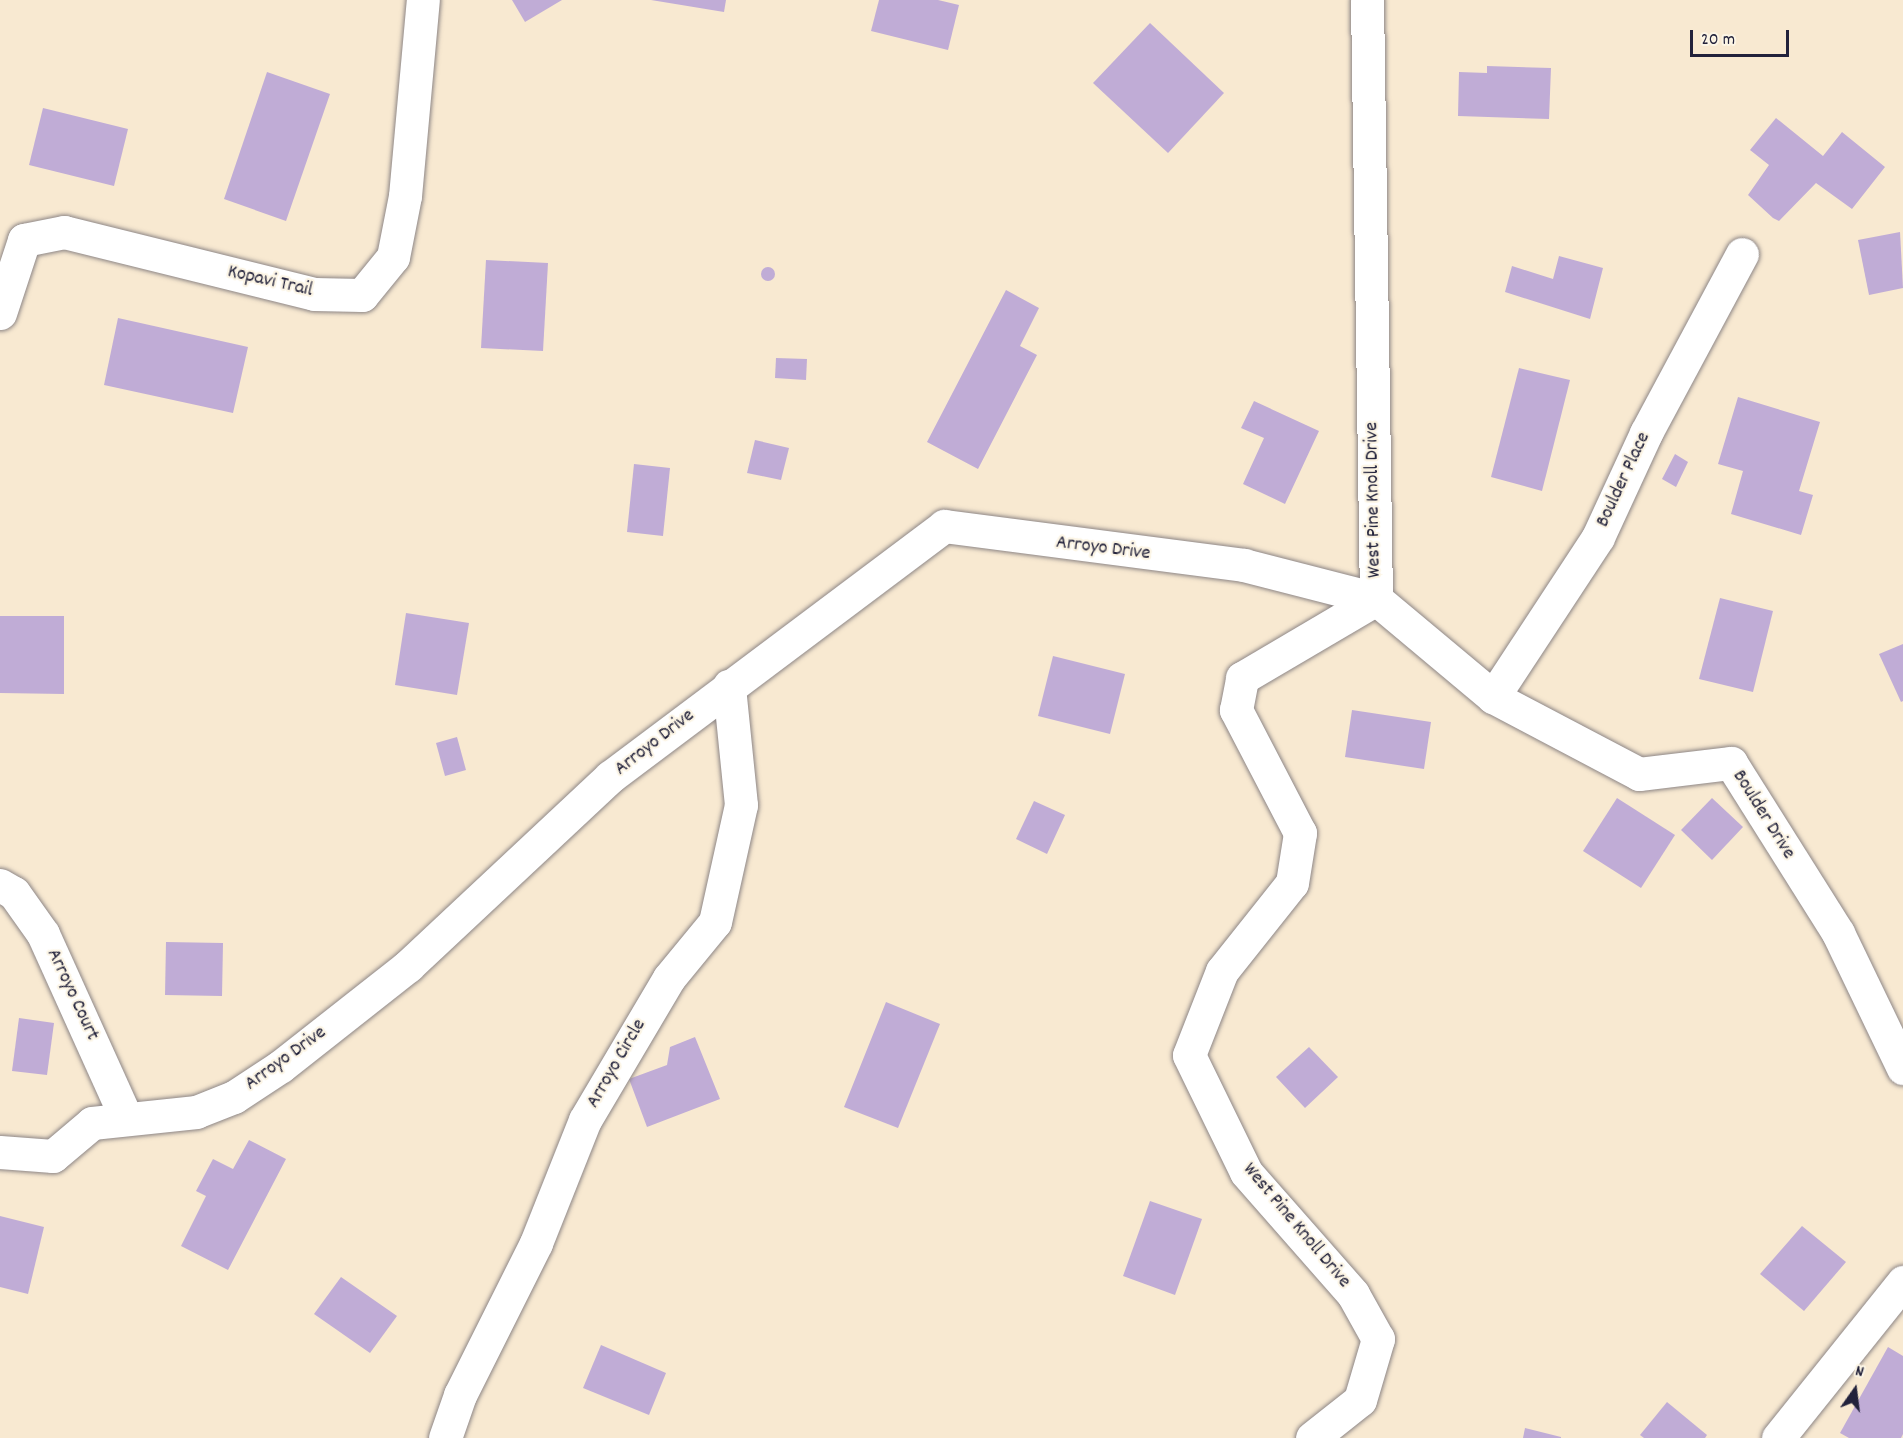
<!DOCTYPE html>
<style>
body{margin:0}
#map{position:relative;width:1903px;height:1438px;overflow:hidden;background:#f8e9d1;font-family:Dekko,sans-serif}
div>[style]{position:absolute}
.building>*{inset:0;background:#c0acd6}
.round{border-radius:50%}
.roads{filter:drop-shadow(0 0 2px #8d8686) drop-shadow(0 0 2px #8d8686)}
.minor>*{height:33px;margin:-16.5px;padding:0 16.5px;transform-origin:16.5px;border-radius:16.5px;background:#fff}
span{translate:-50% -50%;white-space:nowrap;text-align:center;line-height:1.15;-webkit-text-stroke:4.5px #fcf5e5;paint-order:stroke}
.street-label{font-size:20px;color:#22223b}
.north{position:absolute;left:1825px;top:1360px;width:60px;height:60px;-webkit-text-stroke:4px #fcf5e5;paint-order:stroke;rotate:14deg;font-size:16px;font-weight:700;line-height:24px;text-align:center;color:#22223b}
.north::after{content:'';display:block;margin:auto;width:21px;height:27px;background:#22223b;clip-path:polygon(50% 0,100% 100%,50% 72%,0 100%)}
.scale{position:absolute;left:1690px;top:30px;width:99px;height:27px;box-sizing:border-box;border:3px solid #22223b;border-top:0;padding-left:8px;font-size:18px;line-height:21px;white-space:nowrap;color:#22223b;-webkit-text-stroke:4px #fcf5e5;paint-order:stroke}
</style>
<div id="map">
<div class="building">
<i style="clip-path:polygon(512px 0,562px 0,525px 22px)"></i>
<i style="clip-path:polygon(651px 0,726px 0,724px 12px)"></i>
<i style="clip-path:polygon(879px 0,938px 0,959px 5px,948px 50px,871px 31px)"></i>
<i style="clip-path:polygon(1150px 23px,1224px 93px,1168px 153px,1093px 83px)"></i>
<i style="clip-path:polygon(1487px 66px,1551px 68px,1549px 119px,1458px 116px,1459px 72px,1487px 73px)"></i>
<i style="clip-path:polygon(267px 72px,330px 94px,286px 221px,224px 199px)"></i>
<i style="clip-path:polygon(43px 108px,128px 129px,114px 186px,29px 165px)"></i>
<i style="clip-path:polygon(1776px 118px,1823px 156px,1842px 132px,1885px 167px,1852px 209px,1816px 183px,1779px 221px,1773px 218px,1748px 195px,1769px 165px,1750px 150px)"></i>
<i style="clip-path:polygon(1900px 232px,1903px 288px,1869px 295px,1858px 240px)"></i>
<i style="clip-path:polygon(1559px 256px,1603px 268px,1590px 319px,1505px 292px,1512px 266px,1553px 279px)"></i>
<i style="clip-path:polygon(486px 260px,548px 263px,543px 351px,481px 348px)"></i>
<i class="round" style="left:761px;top:267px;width:14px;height:14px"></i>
<i style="clip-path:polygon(1006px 290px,1039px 308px,1020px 346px,1037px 355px,978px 469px,927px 442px)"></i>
<i style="clip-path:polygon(118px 318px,248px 347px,233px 413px,104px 385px)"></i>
<i style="clip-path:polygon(776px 358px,807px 359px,806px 380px,775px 378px)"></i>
<i style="clip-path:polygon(1519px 368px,1570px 380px,1542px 491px,1491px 477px)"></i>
<i style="clip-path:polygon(1738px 397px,1820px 422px,1799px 491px,1813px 495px,1801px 535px,1731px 514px,1743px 471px,1718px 464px)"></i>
<i style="clip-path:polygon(1254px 401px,1319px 431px,1285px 504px,1243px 484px,1264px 438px,1241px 428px)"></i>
<i style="clip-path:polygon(755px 440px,789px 448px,781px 480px,747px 473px)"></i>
<i style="clip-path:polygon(1675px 454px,1688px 462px,1676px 487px,1662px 479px)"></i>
<i style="clip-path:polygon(634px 464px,670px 468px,663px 536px,627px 532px)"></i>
<i style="clip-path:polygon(1720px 598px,1773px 611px,1753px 692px,1699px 679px)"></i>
<i style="clip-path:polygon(406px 613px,469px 623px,457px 695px,395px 685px)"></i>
<i style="clip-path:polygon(0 616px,64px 616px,64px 694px,0 693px)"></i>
<i style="clip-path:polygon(1903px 644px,1903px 701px,1901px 702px,1879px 654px)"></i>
<i style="clip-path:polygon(1053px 656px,1125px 674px,1110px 734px,1038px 716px)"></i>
<i style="clip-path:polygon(1352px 710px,1431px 722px,1424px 769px,1345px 757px)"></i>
<i style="clip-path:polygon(457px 737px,466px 770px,445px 776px,436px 743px)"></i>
<i style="clip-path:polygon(1617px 798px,1675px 835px,1641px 888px,1583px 851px)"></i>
<i style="clip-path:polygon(1712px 798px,1743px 827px,1712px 860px,1681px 830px)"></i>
<i style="clip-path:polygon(1034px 801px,1065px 815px,1047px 854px,1016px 839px)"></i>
<i style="clip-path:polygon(166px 942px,223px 943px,222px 996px,165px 995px)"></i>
<i style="clip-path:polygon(886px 1002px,940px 1024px,898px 1128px,844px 1107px)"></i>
<i style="clip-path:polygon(19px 1018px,54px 1023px,47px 1075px,12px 1071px)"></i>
<i style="clip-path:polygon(695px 1037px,720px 1099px,647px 1127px,629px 1079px,667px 1065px,670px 1047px)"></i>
<i style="clip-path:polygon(1309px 1047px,1338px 1077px,1305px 1108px,1276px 1077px)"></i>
<i style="clip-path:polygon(249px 1140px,286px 1159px,228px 1270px,181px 1246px,206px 1196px,196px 1191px,213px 1159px,233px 1169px)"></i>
<i style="clip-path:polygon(1150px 1201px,1202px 1219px,1175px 1295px,1123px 1276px)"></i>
<i style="clip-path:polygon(0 1216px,44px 1227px,28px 1294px,0 1287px)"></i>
<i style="clip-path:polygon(1802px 1226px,1846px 1262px,1804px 1311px,1760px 1274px)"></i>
<i style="clip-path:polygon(341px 1277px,397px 1316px,370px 1353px,314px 1314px)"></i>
<i style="clip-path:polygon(601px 1345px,666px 1373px,649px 1415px,583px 1388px)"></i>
<i style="clip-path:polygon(1888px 1347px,1903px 1356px,1903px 1434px,1901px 1438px,1849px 1438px,1840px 1433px)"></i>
<i style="clip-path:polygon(1667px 1402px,1707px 1435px,1705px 1438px,1644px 1438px,1640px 1435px)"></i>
<i style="clip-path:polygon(1525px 1428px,1561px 1437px,1561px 1438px,1523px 1438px)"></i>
</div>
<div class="roads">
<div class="minor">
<i style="left:1367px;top:0;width:599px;rotate:89.14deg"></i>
<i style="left:0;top:313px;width:77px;rotate:-71.8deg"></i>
<i style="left:24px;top:240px;width:41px;rotate:-11.3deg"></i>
<i style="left:64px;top:232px;width:258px;rotate:13.9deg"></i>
<i style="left:314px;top:294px;width:48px;rotate:1.2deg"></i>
<i style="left:362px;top:295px;width:49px;rotate:-50.8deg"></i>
<i style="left:393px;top:257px;width:62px;rotate:-78.9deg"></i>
<i style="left:405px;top:196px;width:197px;rotate:-84.8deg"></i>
<i style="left:1493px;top:697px;width:191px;rotate:-56.7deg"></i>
<i style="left:1598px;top:537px;width:115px;rotate:-65.2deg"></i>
<i style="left:1646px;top:433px;width:203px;rotate:-61.8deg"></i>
<i style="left:0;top:885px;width:16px;rotate:30deg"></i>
<i style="left:14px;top:893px;width:50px;rotate:54.7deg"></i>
<i style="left:43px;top:934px;width:202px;rotate:65.7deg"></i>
<i style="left:0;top:1152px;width:53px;rotate:4.3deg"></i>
<i style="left:53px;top:1156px;width:51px;rotate:-40.2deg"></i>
<i style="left:92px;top:1123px;width:105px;rotate:-6deg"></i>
<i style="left:196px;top:1112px;width:41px;rotate:-21.5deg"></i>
<i style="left:234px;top:1097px;width:56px;rotate:-33.4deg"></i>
<i style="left:281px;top:1066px;width:162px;rotate:-38.2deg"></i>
<i style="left:408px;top:966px;width:277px;rotate:-43.1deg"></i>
<i style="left:610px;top:777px;width:418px;rotate:-36.9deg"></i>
<i style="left:944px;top:526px;width:303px;rotate:7.4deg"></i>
<i style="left:1244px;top:565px;width:136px;rotate:14.4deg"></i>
<i style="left:1376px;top:599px;width:153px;rotate:39.9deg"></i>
<i style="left:1493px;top:697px;width:165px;rotate:27.8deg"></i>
<i style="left:1639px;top:774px;width:93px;rotate:-6.8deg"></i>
<i style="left:1731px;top:763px;width:201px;rotate:57.8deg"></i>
<i style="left:1838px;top:933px;width:150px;rotate:64.3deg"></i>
<i style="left:445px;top:1438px;width:46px;rotate:-70.8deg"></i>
<i style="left:460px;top:1395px;width:170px;rotate:-63.4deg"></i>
<i style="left:536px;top:1243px;width:132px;rotate:-68.3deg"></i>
<i style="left:585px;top:1120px;width:165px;rotate:-59.4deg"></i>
<i style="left:669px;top:978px;width:72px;rotate:-50.6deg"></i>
<i style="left:715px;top:922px;width:120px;rotate:-77.5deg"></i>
<i style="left:741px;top:805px;width:120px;rotate:-95.8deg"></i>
<i style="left:1312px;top:1438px;width:61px;rotate:-38.4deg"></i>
<i style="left:1360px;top:1400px;width:64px;rotate:-73.6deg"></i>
<i style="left:1378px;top:1339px;width:51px;rotate:-119.1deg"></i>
<i style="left:1353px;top:1294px;width:162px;rotate:-131.3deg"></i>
<i style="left:1246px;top:1172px;width:130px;rotate:-116deg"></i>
<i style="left:1189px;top:1055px;width:90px;rotate:-68.6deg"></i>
<i style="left:1222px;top:971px;width:112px;rotate:-51.5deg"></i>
<i style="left:1292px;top:883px;width:51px;rotate:-80.9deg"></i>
<i style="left:1300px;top:833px;width:139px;rotate:-117.5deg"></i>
<i style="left:1236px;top:710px;width:33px;rotate:-79deg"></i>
<i style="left:1242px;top:678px;width:156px;rotate:-30.5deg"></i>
<i style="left:1778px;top:1438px;width:200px;rotate:-51.3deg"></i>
</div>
</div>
<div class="street-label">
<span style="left:270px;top:282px;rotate:13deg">Kopavi Trail</span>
<span style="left:1624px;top:480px;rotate:-65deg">Boulder Place</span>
<span style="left:1374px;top:500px;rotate:-91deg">West Pine Knoll Drive</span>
<span style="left:1103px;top:549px;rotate:7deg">Arroyo Drive</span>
<span style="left:655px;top:743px;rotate:-38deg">Arroyo Drive</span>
<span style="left:1763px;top:815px;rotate:58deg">Boulder Drive</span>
<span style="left:72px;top:995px;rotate:65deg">Arroyo Court</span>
<span style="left:286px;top:1059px;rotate:-36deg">Arroyo Drive</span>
<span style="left:617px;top:1064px;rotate:-60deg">Arroyo Circle</span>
<span style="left:1296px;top:1226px;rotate:50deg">West Pine Knoll Drive</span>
</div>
<div class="north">N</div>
<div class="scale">20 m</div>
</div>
